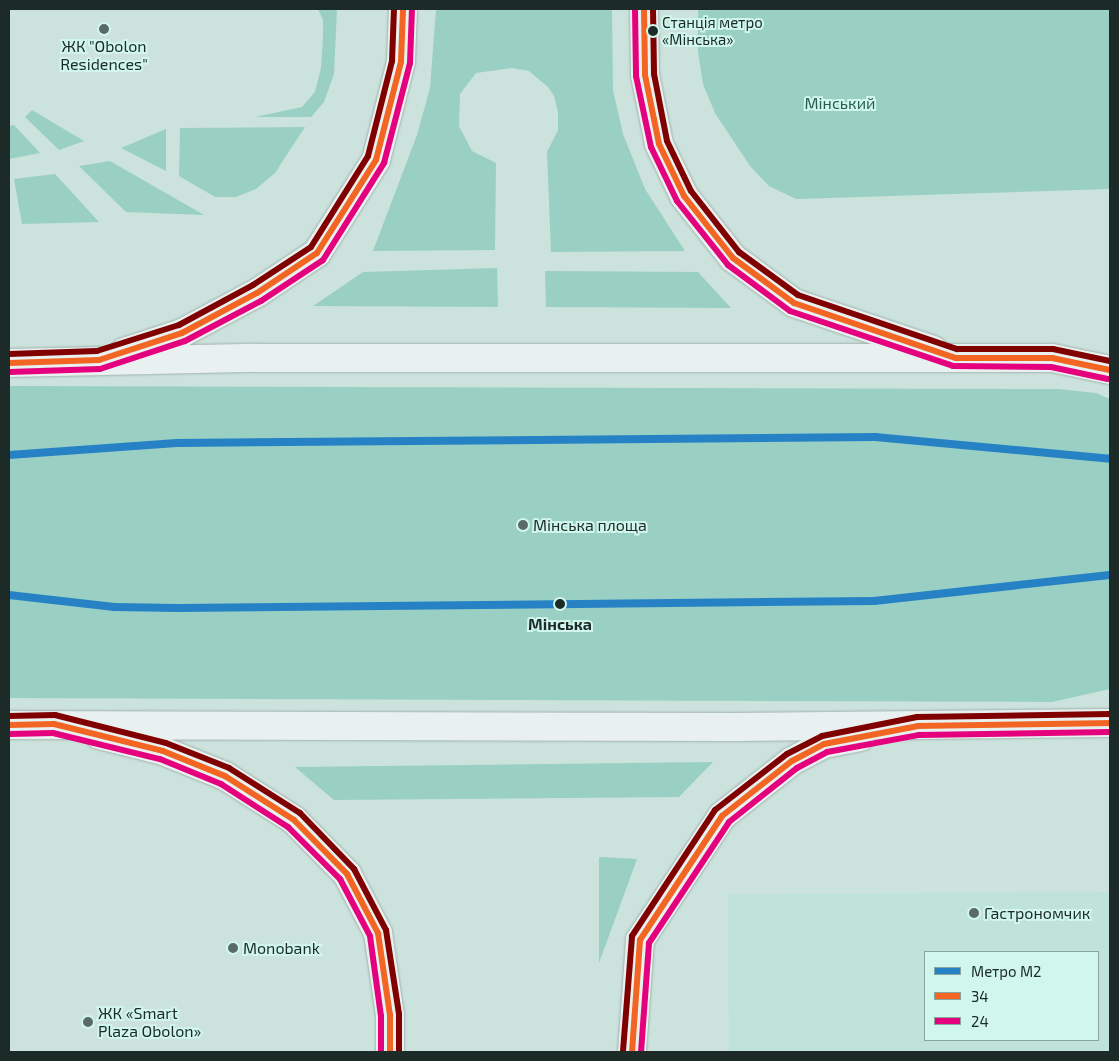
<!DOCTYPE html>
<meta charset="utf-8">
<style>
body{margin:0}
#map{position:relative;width:1119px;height:1061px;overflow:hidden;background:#cce2dc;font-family:"Exo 2",sans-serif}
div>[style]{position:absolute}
.built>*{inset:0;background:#bfe3d9}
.green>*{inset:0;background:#99d0c3}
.roads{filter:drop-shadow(0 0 1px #a1b2ad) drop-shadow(0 0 1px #a1b2ad)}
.secondary>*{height:28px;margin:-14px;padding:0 14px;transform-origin:14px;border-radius:14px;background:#e9f1f0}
.bus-1>*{height:6px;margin:-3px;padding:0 3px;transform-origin:3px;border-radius:3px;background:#f26522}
.bus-2>*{height:6px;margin:-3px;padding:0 3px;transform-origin:3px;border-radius:3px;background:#e5007d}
.bus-3>*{height:6px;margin:-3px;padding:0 3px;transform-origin:3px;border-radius:3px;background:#800000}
.metro-1>*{height:8px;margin:-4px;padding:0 4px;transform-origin:4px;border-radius:4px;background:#2782c5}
.dots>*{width:14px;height:14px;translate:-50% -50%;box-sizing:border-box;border:2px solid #d1f7ed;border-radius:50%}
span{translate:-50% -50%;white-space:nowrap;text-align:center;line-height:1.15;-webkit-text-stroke:4px #d1f7ed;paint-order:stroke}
.bus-label{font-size:15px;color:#1d2b28}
.left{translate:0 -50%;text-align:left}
.poi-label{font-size:16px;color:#1d2b28}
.park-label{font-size:16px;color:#275c51}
.stop-label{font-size:16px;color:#1d2b28;font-weight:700}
.frame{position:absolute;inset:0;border:10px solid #1d2b28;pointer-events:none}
.legend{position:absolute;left:924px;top:951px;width:175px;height:90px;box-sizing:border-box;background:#d1f7ed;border:1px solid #89a59e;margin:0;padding:6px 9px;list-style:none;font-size:15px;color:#1d2b28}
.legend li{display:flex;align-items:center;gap:10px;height:25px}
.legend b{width:25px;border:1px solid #89a59e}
</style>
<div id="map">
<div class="built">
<i style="clip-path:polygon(evenodd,1110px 892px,1110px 1052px,729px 1052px,728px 894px,1110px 892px,925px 952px,1098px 952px,1098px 1040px,925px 1040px,925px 952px)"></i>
</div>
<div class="green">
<i style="clip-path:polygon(318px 9px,337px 9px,334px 74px,324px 102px,311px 117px,255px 117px,302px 107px,315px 92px,321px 68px,323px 37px,323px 20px)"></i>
<i style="clip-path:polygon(436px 9px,612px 9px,613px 90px,623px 134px,645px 189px,685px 251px,551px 252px,547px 152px,558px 130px,558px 112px,554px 96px,548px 87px,529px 71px,512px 68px,476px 73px,460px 94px,459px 126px,472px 151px,496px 163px,495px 250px,373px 251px,417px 135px,430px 88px)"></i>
<i style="clip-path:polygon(698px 9px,1110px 9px,1110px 189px,796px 199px,769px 186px,750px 166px,715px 113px,703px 84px,698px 52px)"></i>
<i style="clip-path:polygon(32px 110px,84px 141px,59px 150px,25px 117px)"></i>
<i style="clip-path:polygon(14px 125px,40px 153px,9px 159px,9px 126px)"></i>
<i style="clip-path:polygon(305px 127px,275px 173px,256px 189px,236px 197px,215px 197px,179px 176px,180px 128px)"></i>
<i style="clip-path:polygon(166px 129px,166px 171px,121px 148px)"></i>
<i style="clip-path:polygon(110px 161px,204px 215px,126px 212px,79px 166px)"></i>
<i style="clip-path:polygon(55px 174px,99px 222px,22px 224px,14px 179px)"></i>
<i style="clip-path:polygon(497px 268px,498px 307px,313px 306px,363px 272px)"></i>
<i style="clip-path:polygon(545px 271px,698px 272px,731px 308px,546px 307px)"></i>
<i style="clip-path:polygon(9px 386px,1059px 389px,1096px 393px,1110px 399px,1110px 689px,1052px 702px,9px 698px)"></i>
<i style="clip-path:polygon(713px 762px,679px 797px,334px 800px,295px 767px)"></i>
<i style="clip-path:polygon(599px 857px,637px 859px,599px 963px)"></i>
</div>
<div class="roads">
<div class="secondary">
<i style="left:644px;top:9px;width:66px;rotate:89.1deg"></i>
<i style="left:645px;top:75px;width:70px;rotate:78.5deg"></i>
<i style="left:659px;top:144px;width:58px;rotate:64.3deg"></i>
<i style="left:684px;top:196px;width:79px;rotate:51.7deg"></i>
<i style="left:733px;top:258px;width:76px;rotate:36.4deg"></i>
<i style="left:794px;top:303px;width:147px;rotate:18.7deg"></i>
<i style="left:124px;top:352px;width:61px;rotate:-18.1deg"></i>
<i style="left:182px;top:333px;width:85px;rotate:-28.1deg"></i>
<i style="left:257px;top:293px;width:72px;rotate:-33.7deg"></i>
<i style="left:317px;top:253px;width:110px;rotate:-57.6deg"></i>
<i style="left:376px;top:160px;width:101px;rotate:-75.7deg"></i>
<i style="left:401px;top:62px;width:53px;rotate:-87.8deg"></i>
<i style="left:9px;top:363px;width:247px;rotate:-1.2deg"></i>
<i style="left:256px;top:358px;width:796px"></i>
<i style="left:1052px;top:358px;width:59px;rotate:11.7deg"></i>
<i style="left:9px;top:725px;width:727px;rotate:0.16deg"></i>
<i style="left:736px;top:727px;width:374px;rotate:-0.6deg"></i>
<i style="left:99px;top:735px;width:66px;rotate:14deg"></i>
<i style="left:163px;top:751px;width:67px;rotate:22deg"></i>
<i style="left:225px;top:776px;width:82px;rotate:32.5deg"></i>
<i style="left:294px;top:820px;width:76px;rotate:45.5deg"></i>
<i style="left:347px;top:874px;width:67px;rotate:62.3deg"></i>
<i style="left:378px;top:933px;width:83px;rotate:81.7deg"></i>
<i style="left:390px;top:1015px;width:37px;rotate:90deg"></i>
<i style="left:632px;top:1052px;width:112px;rotate:-85.9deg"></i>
<i style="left:640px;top:940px;width:149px;rotate:-56.5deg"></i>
<i style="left:722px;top:816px;width:89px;rotate:-38.2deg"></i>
<i style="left:792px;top:761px;width:36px;rotate:-28deg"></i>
<i style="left:824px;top:744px;width:37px;rotate:-11deg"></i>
</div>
</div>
<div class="bus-1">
<i style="left:644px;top:9px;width:66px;rotate:89.1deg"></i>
<i style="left:645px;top:75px;width:70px;rotate:78.5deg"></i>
<i style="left:659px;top:144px;width:58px;rotate:64.3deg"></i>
<i style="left:684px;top:196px;width:79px;rotate:51.7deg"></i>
<i style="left:733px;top:258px;width:76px;rotate:36.4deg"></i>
<i style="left:794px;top:303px;width:171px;rotate:18.8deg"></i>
<i style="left:956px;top:358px;width:96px"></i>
<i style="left:1052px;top:358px;width:59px;rotate:11.7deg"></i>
<i style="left:9px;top:363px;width:90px;rotate:-1.9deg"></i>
<i style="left:99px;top:360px;width:87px;rotate:-18deg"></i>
<i style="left:182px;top:333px;width:85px;rotate:-28.1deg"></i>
<i style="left:257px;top:293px;width:72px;rotate:-33.7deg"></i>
<i style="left:317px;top:253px;width:110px;rotate:-57.6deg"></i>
<i style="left:376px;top:160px;width:101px;rotate:-75.7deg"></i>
<i style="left:401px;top:62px;width:53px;rotate:-87.8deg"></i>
<i style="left:9px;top:725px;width:45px;rotate:-1.3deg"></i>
<i style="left:54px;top:724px;width:112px;rotate:13.9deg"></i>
<i style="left:163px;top:751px;width:67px;rotate:22deg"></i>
<i style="left:225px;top:776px;width:82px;rotate:32.5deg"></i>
<i style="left:294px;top:820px;width:76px;rotate:45.5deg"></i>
<i style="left:347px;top:874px;width:67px;rotate:62.3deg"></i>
<i style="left:378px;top:933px;width:83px;rotate:81.7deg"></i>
<i style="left:390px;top:1015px;width:37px;rotate:90deg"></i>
<i style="left:632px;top:1052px;width:112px;rotate:-85.9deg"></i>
<i style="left:640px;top:940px;width:149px;rotate:-56.5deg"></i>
<i style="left:722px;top:816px;width:89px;rotate:-38.2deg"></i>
<i style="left:792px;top:761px;width:36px;rotate:-28deg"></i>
<i style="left:824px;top:744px;width:96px;rotate:-10.8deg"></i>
<i style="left:918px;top:726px;width:192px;rotate:-0.9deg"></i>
</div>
<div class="bus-2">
<i style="left:635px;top:9px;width:67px;rotate:89.1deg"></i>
<i style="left:636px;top:76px;width:73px;rotate:78.1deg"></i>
<i style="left:651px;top:147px;width:60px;rotate:64.3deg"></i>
<i style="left:677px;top:201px;width:82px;rotate:51.4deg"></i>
<i style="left:728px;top:265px;width:77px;rotate:36.6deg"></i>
<i style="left:790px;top:311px;width:172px;rotate:18.6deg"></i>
<i style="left:953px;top:366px;width:98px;rotate:0.6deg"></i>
<i style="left:1051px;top:367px;width:58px;rotate:11.9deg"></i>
<i style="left:9px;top:372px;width:91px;rotate:-1.9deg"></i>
<i style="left:100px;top:369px;width:89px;rotate:-18.2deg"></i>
<i style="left:185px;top:341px;width:86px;rotate:-27.8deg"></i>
<i style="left:261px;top:301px;width:74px;rotate:-33.5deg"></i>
<i style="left:323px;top:260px;width:115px;rotate:-57.8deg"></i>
<i style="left:384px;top:163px;width:103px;rotate:-75.4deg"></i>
<i style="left:410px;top:63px;width:54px;rotate:-87.9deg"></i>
<i style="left:9px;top:734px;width:44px;rotate:-1.3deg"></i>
<i style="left:53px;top:733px;width:110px;rotate:13.7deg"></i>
<i style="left:160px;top:759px;width:66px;rotate:22.3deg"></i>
<i style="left:221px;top:784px;width:80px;rotate:32.7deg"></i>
<i style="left:288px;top:827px;width:74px;rotate:45deg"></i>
<i style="left:340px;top:879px;width:64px;rotate:62.2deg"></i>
<i style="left:370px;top:936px;width:81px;rotate:82.2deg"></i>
<i style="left:381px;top:1016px;width:36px;rotate:90deg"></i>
<i style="left:641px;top:1052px;width:109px;rotate:-85.8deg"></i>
<i style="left:649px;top:943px;width:145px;rotate:-56.5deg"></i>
<i style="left:729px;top:822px;width:87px;rotate:-38.5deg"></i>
<i style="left:797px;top:768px;width:34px;rotate:-28deg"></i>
<i style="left:827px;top:752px;width:94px;rotate:-10.5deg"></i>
<i style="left:919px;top:735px;width:191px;rotate:-0.9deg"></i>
</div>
<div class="bus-3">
<i style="left:653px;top:9px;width:65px;rotate:89.1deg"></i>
<i style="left:654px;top:74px;width:68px;rotate:79deg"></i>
<i style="left:667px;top:141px;width:55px;rotate:64.4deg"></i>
<i style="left:691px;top:191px;width:78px;rotate:51.8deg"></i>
<i style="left:739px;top:252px;width:73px;rotate:36.1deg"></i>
<i style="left:798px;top:295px;width:168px;rotate:18.8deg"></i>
<i style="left:957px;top:349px;width:96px"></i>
<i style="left:1053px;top:349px;width:58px;rotate:11.9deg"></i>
<i style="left:9px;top:354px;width:88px;rotate:-2deg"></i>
<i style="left:97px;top:351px;width:86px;rotate:-17.6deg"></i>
<i style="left:179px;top:325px;width:84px;rotate:-28.4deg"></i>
<i style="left:253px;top:285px;width:69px;rotate:-33.2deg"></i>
<i style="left:311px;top:247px;width:107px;rotate:-57.9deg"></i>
<i style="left:368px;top:156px;width:98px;rotate:-75.8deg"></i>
<i style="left:392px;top:61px;width:52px;rotate:-87.8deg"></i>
<i style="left:9px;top:716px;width:46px;rotate:-1.2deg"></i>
<i style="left:55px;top:715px;width:114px;rotate:14.2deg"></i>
<i style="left:166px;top:743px;width:68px;rotate:21.6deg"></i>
<i style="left:229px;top:768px;width:84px;rotate:32.4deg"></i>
<i style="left:300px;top:813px;width:78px;rotate:46deg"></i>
<i style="left:354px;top:869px;width:69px;rotate:62.3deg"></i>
<i style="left:386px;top:930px;width:85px;rotate:81.2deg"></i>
<i style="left:399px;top:1014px;width:38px;rotate:90deg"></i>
<i style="left:623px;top:1051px;width:115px;rotate:-85.5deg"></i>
<i style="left:632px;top:936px;width:151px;rotate:-56.6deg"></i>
<i style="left:715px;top:810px;width:91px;rotate:-37.9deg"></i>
<i style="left:787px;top:754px;width:39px;rotate:-27deg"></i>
<i style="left:822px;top:736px;width:97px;rotate:-11.3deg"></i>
<i style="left:917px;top:717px;width:193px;rotate:-0.9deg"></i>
</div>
<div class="metro-1">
<i style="left:9px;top:455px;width:168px;rotate:-4.1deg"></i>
<i style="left:177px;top:443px;width:698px;rotate:-0.49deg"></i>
<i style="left:875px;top:437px;width:236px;rotate:5.3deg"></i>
<i style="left:9px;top:595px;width:106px;rotate:6.5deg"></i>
<i style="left:114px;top:607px;width:64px;rotate:0.9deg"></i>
<i style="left:178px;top:608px;width:696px;rotate:-0.58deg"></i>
<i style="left:874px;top:601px;width:237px;rotate:-6.3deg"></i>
</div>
<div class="dots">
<i style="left:104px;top:29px;background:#5a6b67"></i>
<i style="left:653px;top:31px;background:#1d2b28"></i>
<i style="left:523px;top:525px;background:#5a6b67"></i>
<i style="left:560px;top:604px;background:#1d2b28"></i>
<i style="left:974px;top:913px;background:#5a6b67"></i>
<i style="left:233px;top:948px;background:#5a6b67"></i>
<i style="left:88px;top:1022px;background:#5a6b67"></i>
</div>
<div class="bus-label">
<span class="left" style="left:662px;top:31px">Станція метро<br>«Мінська»</span>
</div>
<div class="poi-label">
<span style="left:104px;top:55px">ЖК "Obolon<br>Residences"</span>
<span class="left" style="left:533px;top:525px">Мінська площа</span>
<span class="left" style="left:984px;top:913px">Гастрономчик</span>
<span class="left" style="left:243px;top:948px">Monobank</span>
<span class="left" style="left:98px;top:1022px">ЖК «Smart<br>Plaza Obolon»</span>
</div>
<div class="park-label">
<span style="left:840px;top:103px">Мінський</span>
</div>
<div class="stop-label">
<span style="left:560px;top:624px">Мінська</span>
</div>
<div class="frame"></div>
<ul class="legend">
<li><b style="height:6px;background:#2782c5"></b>Метро M2</li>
<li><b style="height:6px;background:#f26522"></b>34</li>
<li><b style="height:6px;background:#e5007d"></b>24</li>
</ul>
</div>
